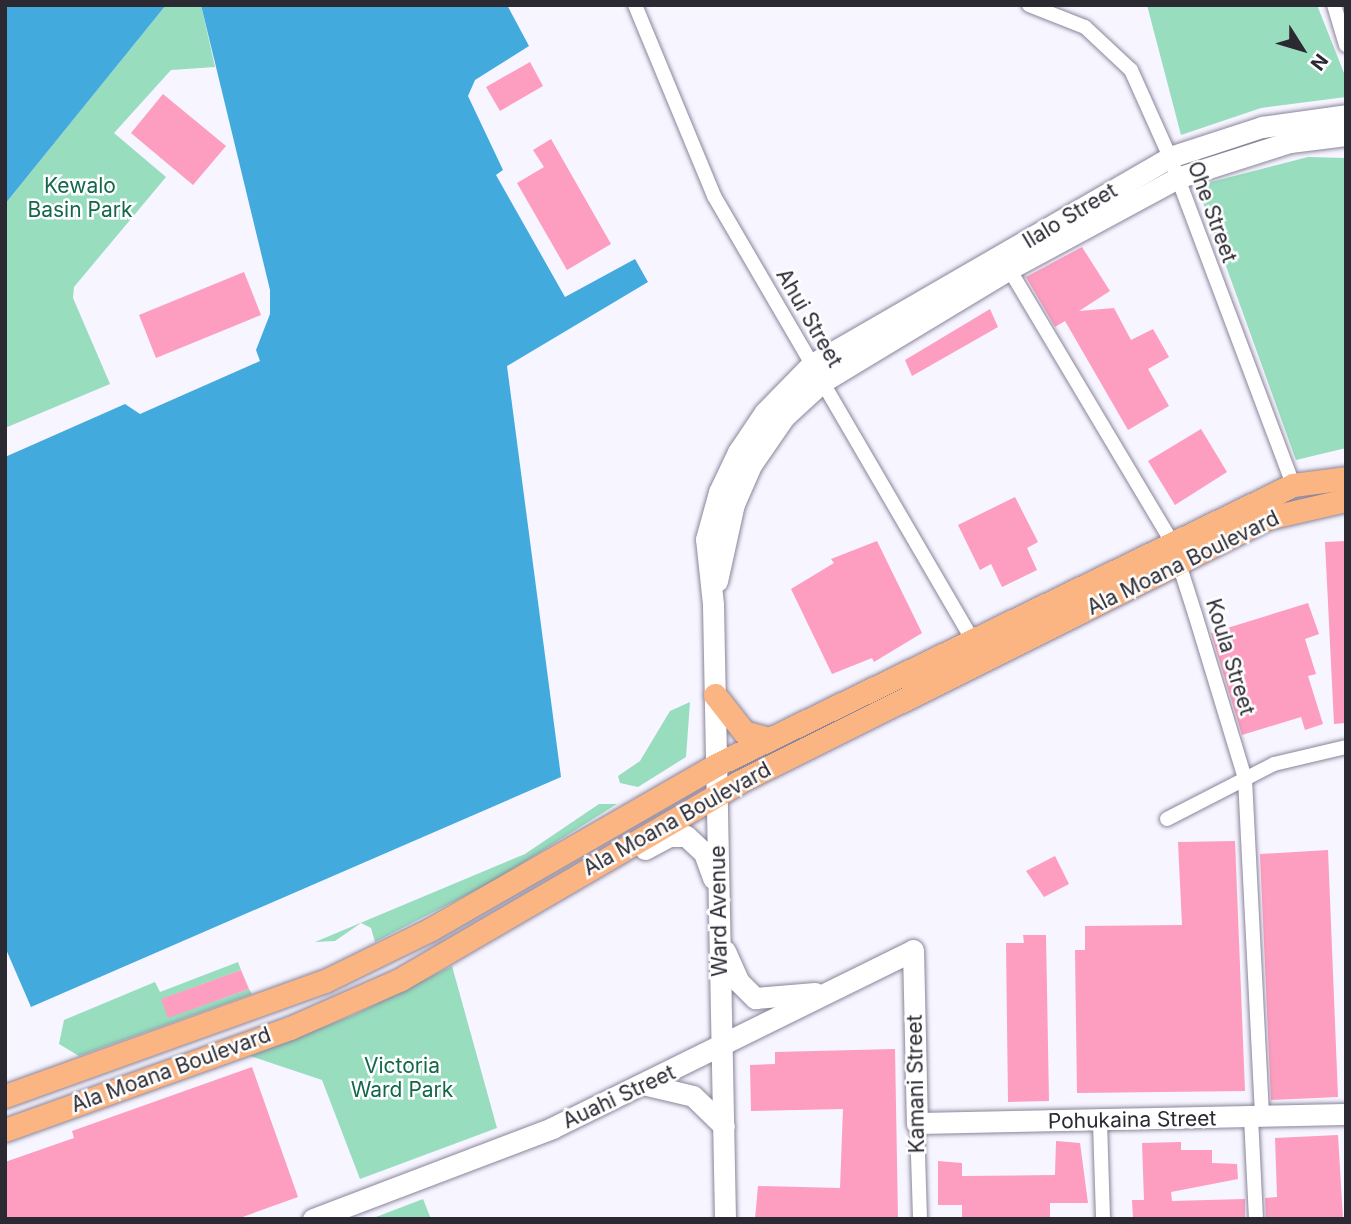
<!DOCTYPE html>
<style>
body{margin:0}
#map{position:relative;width:1351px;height:1224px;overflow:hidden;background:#f7f5ff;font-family:Inter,sans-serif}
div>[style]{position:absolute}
.green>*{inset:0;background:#97ddbe}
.water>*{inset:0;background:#42aadd}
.building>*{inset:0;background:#fd9dbf}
.roads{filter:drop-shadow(0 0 2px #8a849a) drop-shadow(0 0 2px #8a849a)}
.street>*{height:14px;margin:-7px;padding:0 7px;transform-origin:7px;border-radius:7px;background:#fff}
.secondary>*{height:21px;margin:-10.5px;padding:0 10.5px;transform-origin:10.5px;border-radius:10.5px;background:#fff}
.primary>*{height:23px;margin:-11.5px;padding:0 11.5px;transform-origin:11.5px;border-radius:11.5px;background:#fbb582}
span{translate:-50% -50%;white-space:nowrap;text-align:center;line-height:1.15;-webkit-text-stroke:5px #fff;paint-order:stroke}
.park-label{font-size:21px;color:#13674b}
.street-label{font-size:21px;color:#2b2932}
.frame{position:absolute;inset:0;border:7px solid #2b2932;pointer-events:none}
.north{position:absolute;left:1267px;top:14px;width:70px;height:70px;-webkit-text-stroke:5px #fff;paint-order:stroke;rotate:127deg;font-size:19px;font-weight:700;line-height:28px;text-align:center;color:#2b2932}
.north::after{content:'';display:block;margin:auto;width:24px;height:32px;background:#2b2932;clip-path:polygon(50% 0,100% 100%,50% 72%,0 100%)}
</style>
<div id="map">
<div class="green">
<i style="clip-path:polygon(166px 5px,201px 5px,215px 67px,171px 70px,114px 133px,166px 177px,74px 287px,73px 298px,110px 384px,5px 428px,5px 204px)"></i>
<i style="clip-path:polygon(1147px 5px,1317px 5px,1346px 78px,1346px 97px,1261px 108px,1181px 135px)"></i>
<i style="clip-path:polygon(1308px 157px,1346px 158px,1346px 448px,1296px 460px,1200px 194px,1211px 182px)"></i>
<i style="clip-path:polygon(690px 702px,686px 757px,638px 787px,620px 783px,618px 776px,640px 761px,670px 711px)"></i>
<i style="clip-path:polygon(599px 804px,617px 804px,494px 881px,375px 942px,371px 928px,361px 923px,335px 941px,315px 942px,525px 854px)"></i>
<i style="clip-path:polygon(238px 962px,241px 970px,162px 999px,169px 1017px,249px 989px,252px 994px,79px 1056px,59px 1044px,64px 1020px,155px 982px,160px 992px)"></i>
<i style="clip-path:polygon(452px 966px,497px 1128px,360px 1179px,322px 1080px,250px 1056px,354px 1015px)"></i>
<i style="clip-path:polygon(423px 1199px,431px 1219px,372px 1219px,376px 1217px)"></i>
</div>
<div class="water">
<i style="clip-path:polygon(5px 5px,166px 5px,5px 204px)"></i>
<i style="clip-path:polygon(201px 5px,507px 5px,529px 46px,475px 80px,468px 96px,503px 170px,496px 175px,565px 297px,635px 259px,648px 282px,507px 366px,561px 777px,31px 1007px,5px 947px,5px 457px,125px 404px,140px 414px,260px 361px,256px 350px,270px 314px,270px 290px)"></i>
</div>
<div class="building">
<i style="clip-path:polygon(530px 62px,543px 86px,500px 111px,486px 87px)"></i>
<i style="clip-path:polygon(163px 94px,226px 146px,193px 185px,131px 133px)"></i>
<i style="clip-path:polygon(551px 139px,611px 244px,567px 270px,517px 183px,544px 167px,533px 150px)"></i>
<i style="clip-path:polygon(1082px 247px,1110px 291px,1079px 311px,1114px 308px,1131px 340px,1153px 329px,1169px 357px,1148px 369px,1169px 406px,1128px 430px,1065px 321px,1055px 327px,1026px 277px)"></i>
<i style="clip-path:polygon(244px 272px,261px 315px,156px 358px,139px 315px)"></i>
<i style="clip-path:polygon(990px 309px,998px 327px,912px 376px,905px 360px)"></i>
<i style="clip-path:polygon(1201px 429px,1227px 472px,1175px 505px,1148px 461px)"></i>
<i style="clip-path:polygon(1015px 497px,1038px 542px,1027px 548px,1037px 570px,1002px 587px,991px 564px,980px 570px,958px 525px)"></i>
<i style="clip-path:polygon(877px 541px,922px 633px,874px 662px,872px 658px,832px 674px,791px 589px,834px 563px,831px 559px)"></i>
<i style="clip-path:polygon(1346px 541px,1346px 723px,1334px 724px,1325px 542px)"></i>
<i style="clip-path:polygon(1308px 603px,1319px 634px,1305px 639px,1316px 674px,1308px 676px,1323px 724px,1305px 730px,1301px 717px,1242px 735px,1211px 633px)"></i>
<i style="clip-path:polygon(1235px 841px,1245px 1091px,1077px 1093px,1075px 950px,1085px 950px,1085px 926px,1182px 925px,1178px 842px)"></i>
<i style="clip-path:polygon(1328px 850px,1338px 1097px,1271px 1100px,1260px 854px)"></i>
<i style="clip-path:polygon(1055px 856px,1069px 884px,1044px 897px,1026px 871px)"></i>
<i style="clip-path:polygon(1023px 935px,1046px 935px,1049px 1101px,1008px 1102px,1006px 943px,1024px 943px)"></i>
<i style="clip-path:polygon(241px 970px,249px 989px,168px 1018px,161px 999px)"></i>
<i style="clip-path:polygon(895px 1049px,898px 1219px,755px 1219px,758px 1186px,840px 1188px,843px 1109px,751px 1111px,750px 1065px,775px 1064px,775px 1052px)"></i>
<i style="clip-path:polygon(252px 1067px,298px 1197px,237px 1219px,5px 1219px,5px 1162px,74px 1138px,72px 1131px)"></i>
<i style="clip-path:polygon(1338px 1135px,1343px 1219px,1266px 1219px,1265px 1198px,1277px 1197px,1275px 1138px)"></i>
<i style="clip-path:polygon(1056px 1141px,1080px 1143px,1088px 1203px,1050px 1203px,1050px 1219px,962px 1219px,962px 1205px,938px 1205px,938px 1161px,962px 1163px,962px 1176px,1055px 1175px)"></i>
<i style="clip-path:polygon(1181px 1142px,1181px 1150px,1212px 1150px,1212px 1163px,1237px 1164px,1238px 1179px,1171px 1192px,1172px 1201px,1245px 1199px,1245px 1219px,1133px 1219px,1132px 1200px,1144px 1200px,1142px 1143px)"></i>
</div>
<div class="roads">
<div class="street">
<i style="left:635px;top:5px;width:207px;rotate:67.5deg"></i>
<i style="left:714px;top:196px;width:513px;rotate:59.78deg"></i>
<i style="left:1029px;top:5px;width:60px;rotate:21.4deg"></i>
<i style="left:1085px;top:27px;width:63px;rotate:43.1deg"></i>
<i style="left:1131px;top:70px;width:95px;rotate:65.9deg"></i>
<i style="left:1170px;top:157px;width:350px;rotate:69.4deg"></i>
<i style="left:1334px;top:5px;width:42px;rotate:73.3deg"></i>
<i style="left:1005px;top:262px;width:326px;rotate:59.2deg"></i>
<i style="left:1172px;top:542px;width:76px;rotate:72.3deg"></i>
<i style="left:1195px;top:614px;width:172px;rotate:73.1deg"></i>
<i style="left:1245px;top:779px;width:338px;rotate:87.1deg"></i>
<i style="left:1167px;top:819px;width:120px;rotate:-27.2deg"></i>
<i style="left:1274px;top:764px;width:74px;rotate:-13.3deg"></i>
<i style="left:1251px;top:1117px;width:102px;rotate:87.2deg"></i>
<i style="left:1100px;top:1122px;width:97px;rotate:88.2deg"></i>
<i style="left:917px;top:1123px;width:96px;rotate:88.2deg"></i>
</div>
<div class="secondary">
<i style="left:717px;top:581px;width:79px;rotate:-77.6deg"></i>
<i style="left:734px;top:504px;width:43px;rotate:-66.4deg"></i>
<i style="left:751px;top:465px;width:58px;rotate:-55.5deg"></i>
<i style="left:784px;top:417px;width:52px;rotate:-42.6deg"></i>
<i style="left:822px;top:382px;width:218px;rotate:-31.1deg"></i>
<i style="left:1009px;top:269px;width:191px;rotate:-28.4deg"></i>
<i style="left:1177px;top:178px;width:119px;rotate:-17.7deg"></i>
<i style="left:1290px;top:142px;width:56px;rotate:-7.1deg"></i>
<i style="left:645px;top:849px;width:27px;rotate:-28deg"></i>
<i style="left:669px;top:836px;width:17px"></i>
<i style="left:686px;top:836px;width:25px;rotate:43deg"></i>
<i style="left:704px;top:853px;width:27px;rotate:70deg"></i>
<i style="left:725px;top:951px;width:34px;rotate:66deg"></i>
<i style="left:739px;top:982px;width:23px;rotate:45deg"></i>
<i style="left:755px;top:998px;width:60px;rotate:-4.8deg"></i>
<i style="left:647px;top:1085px;width:47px;rotate:13.4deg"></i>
<i style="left:693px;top:1096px;width:43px;rotate:44.1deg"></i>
<i style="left:313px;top:1219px;width:256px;rotate:-20.8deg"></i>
<i style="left:552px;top:1128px;width:402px;rotate:-26.2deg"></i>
<i style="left:913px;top:950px;width:173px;rotate:88.7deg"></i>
<i style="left:917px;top:1123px;width:429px;rotate:-1.2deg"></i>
<i style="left:725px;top:1219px;width:615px;rotate:-91.12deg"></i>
<i style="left:713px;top:604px;width:65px;rotate:-96.1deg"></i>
<i style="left:706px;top:539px;width:49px;rotate:-74.5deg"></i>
<i style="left:719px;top:492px;width:44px;rotate:-64.6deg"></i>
<i style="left:738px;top:452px;width:48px;rotate:-56deg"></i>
<i style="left:765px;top:412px;width:67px;rotate:-45.6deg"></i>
<i style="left:812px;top:364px;width:414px;rotate:-30deg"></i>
<i style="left:1170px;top:157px;width:97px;rotate:-18.1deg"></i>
<i style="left:1262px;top:127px;width:85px;rotate:-8.1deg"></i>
</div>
<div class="primary">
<i style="left:715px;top:695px;width:47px;rotate:51.9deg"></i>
<i style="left:744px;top:732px;width:26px;rotate:16deg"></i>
<i style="left:5px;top:1096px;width:340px;rotate:-19.8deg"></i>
<i style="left:325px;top:981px;width:118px;rotate:-26.1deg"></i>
<i style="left:431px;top:929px;width:329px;rotate:-29.9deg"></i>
<i style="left:716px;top:765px;width:641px;rotate:-25.89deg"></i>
<i style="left:1293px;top:485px;width:53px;rotate:-7.5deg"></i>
<i style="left:5px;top:1130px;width:303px;rotate:-19.7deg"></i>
<i style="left:290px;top:1028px;width:121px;rotate:-23.8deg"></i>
<i style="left:401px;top:979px;width:391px;rotate:-30.2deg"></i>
<i style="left:739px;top:782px;width:591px;rotate:-26.52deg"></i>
<i style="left:1268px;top:518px;width:80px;rotate:-13deg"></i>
</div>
</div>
<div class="park-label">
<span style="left:80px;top:198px">Kewalo<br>Basin Park</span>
<span style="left:402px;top:1078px">Victoria<br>Ward Park</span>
</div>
<div class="street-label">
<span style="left:1212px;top:212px;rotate:70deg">Ohe Street</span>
<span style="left:1070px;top:216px;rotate:-31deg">Ilalo Street</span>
<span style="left:809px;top:318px;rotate:60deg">Ahui Street</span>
<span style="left:1183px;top:563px;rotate:-26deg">Ala Moana Boulevard</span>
<span style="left:1230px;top:657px;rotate:73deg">Koula Street</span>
<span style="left:677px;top:819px;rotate:-29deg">Ala Moana Boulevard</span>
<span style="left:719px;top:911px;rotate:-91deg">Ward Avenue</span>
<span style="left:171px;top:1070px;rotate:-20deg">Ala Moana Boulevard</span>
<span style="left:916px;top:1084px;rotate:-91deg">Kamani Street</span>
<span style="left:619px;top:1097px;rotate:-25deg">Auahi Street</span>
<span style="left:1132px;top:1120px;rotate:-1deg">Pohukaina Street</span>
</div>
<div class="frame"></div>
<div class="north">N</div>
</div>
